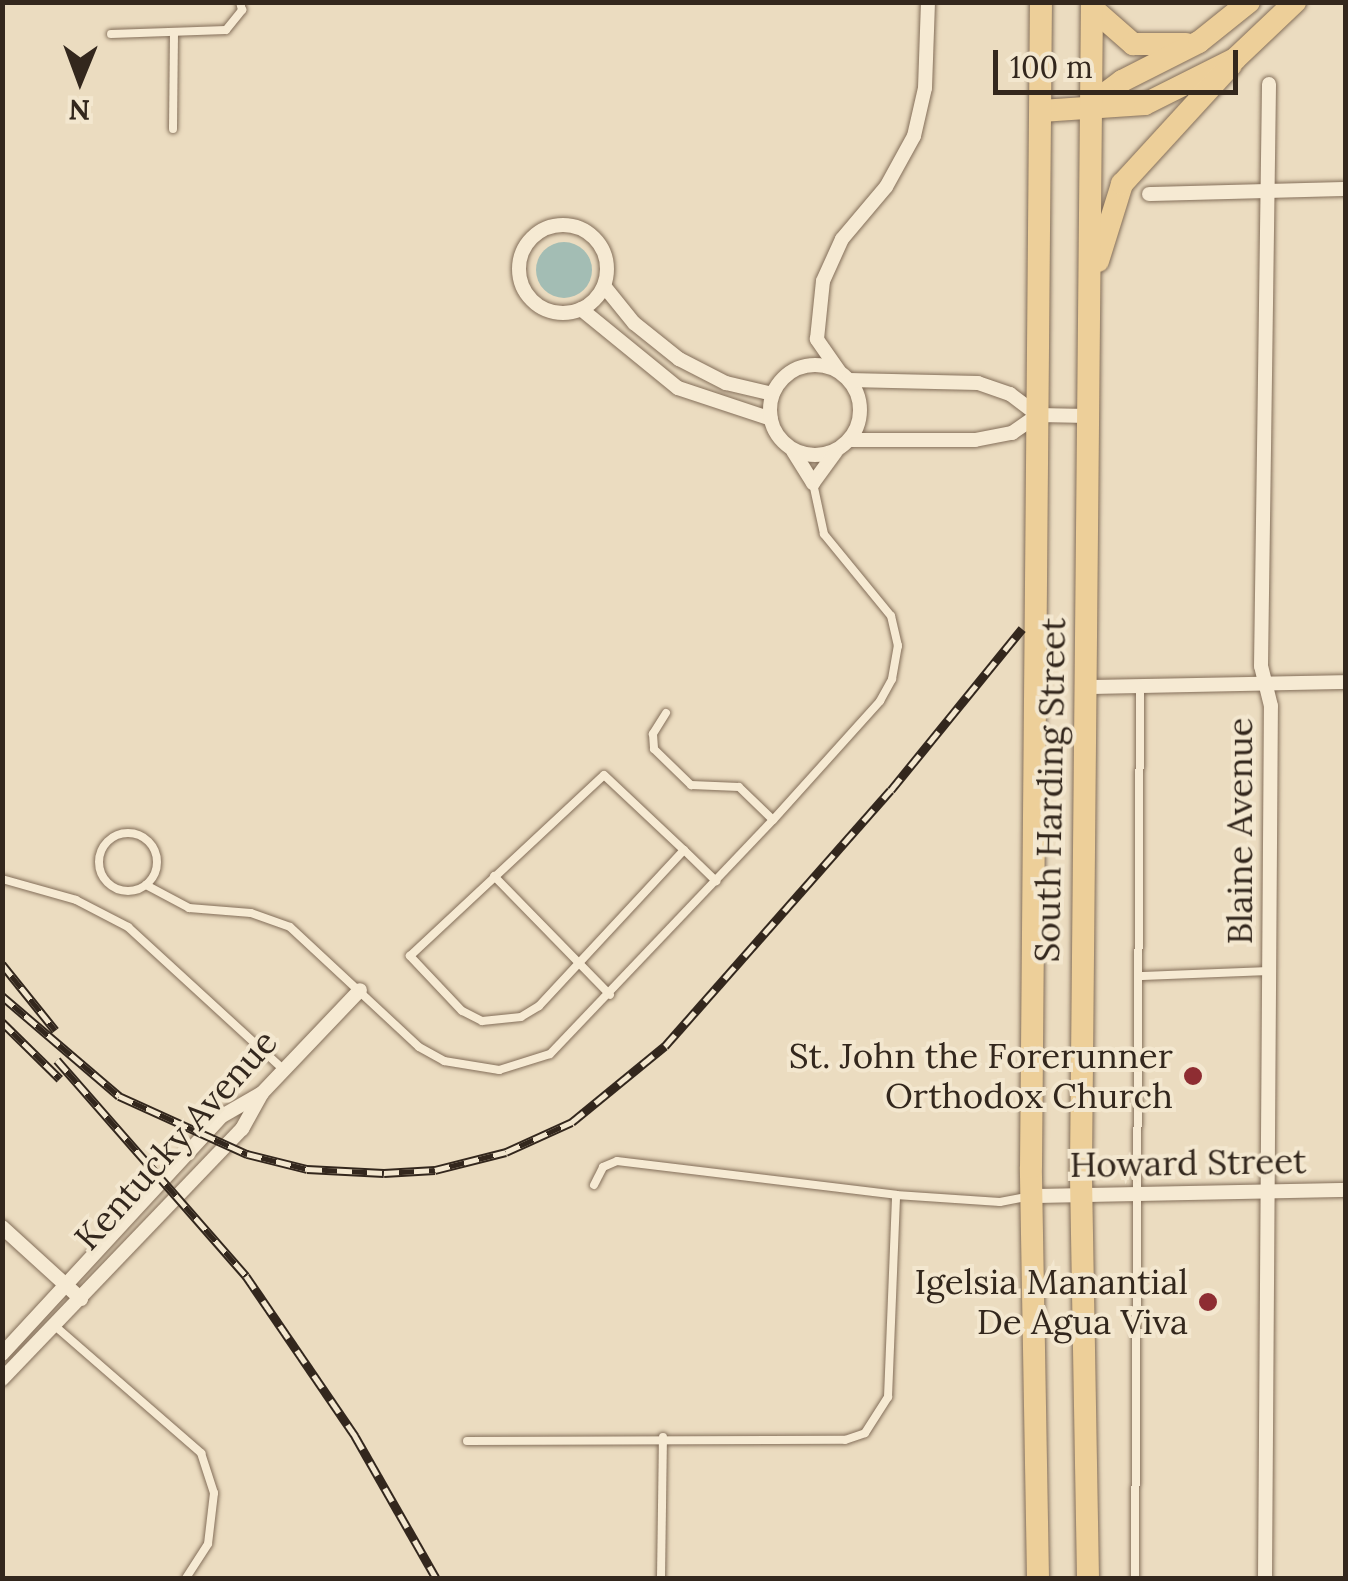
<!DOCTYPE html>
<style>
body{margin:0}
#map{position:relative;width:1348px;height:1581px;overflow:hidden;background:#ebdcc0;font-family:Lora,serif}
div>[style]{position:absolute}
.water>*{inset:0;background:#a3bdb4}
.round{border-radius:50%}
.roads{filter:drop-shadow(0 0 2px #836e59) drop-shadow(0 0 2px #836e59)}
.lane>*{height:8px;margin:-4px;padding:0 4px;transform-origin:4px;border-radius:4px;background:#f6ead3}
.lane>.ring{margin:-4px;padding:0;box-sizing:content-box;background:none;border:8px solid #f6ead3;border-radius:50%}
.street>*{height:14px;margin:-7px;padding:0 7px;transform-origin:7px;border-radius:7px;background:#f6ead3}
.street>.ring{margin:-7px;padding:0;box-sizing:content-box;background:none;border:14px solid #f6ead3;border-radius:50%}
.primary>*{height:22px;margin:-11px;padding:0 11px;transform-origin:11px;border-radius:11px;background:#edcf99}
.rail>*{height:9px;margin-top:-4.5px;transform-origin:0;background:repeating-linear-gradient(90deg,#f3e7cf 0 15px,#33271d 0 30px);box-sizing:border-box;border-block:2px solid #33271d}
.dots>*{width:28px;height:28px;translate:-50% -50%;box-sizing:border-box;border:5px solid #f3e7cf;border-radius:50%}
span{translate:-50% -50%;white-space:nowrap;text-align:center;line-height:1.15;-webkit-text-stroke:8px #f3e7cf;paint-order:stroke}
.street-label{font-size:35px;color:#33271d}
.poi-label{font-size:35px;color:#33271d}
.right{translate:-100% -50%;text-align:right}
.frame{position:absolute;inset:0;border:5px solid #33271d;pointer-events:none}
.north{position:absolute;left:30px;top:30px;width:100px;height:100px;-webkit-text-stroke:8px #f3e7cf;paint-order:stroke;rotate:181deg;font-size:28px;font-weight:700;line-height:40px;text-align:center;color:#33271d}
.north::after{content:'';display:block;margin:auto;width:35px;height:45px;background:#33271d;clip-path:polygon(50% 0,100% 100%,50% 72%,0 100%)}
.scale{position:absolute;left:993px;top:50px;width:245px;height:45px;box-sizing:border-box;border:5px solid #33271d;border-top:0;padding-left:12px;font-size:30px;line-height:35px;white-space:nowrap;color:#33271d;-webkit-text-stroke:8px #f3e7cf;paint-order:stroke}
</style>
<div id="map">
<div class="water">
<i class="round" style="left:536px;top:242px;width:56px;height:56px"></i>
</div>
<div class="roads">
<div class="lane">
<i style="left:111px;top:34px;width:115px;rotate:-2deg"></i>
<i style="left:226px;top:30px;width:26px;rotate:-51deg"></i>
<i style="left:242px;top:10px;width:8px;rotate:-104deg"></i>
<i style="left:173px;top:129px;width:94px;rotate:-89.4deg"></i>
<i style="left:666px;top:713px;width:25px;rotate:122deg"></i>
<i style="left:653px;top:734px;width:15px;rotate:86deg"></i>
<i style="left:654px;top:749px;width:52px;rotate:44.2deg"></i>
<i style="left:691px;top:785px;width:48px;rotate:2.4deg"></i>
<i style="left:739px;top:787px;width:47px;rotate:44.1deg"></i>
<i class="ring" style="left:99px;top:833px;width:50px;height:50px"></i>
<i style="left:684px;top:850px;width:213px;rotate:132.9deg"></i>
<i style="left:539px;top:1006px;width:21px;rotate:149deg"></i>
<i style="left:521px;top:1017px;width:39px;rotate:174deg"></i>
<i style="left:482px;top:1021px;width:22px;rotate:-153deg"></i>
<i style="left:462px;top:1011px;width:76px;rotate:-133.4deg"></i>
<i style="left:410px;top:956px;width:265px;rotate:-43deg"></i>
<i style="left:604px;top:775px;width:110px;rotate:43.2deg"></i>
<i style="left:684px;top:850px;width:45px;rotate:44.1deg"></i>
<i style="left:494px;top:876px;width:166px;rotate:45.7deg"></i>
<i style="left:2px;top:879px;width:77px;rotate:15.8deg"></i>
<i style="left:76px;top:900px;width:59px;rotate:27.4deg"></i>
<i style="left:128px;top:927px;width:212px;rotate:42.5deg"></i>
<i style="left:146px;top:885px;width:49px;rotate:28.1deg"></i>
<i style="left:189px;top:908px;width:62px;rotate:4.6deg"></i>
<i style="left:251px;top:913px;width:41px;rotate:19.7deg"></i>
<i style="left:290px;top:927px;width:176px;rotate:42.9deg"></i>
<i style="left:419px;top:1047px;width:29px;rotate:29deg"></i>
<i style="left:444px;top:1061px;width:56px;rotate:9.3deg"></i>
<i style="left:499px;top:1070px;width:53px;rotate:-17.4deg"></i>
<i style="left:550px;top:1054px;width:323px;rotate:-46.4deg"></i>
<i style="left:773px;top:820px;width:160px;rotate:-48deg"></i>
<i style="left:880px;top:701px;width:25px;rotate:-61deg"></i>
<i style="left:892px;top:679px;width:34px;rotate:-80deg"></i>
<i style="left:898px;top:646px;width:31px;rotate:-103deg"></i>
<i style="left:891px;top:616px;width:106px;rotate:-129.3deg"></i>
<i style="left:824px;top:534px;width:52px;rotate:-102.2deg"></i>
<i style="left:1140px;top:976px;width:131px;rotate:-2.2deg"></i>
<i style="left:594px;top:1185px;width:20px;rotate:-63deg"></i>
<i style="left:603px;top:1167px;width:15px;rotate:-23deg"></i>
<i style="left:617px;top:1161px;width:281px;rotate:6.9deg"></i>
<i style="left:55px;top:1326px;width:194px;rotate:41deg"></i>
<i style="left:201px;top:1453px;width:42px;rotate:72deg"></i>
<i style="left:214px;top:1493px;width:51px;rotate:96.7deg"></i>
<i style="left:208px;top:1544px;width:40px;rotate:122.9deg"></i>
<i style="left:467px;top:1441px;width:378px;rotate:-0.2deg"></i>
<i style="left:845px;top:1440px;width:21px;rotate:-19deg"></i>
<i style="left:865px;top:1433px;width:43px;rotate:-57.4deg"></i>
<i style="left:888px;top:1397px;width:202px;rotate:-87.7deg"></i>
<i style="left:896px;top:1195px;width:104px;rotate:3.9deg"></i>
<i style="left:1000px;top:1202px;width:31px;rotate:-11deg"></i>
<i style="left:661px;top:1578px;width:141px;rotate:-89.2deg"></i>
<i style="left:1135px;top:1578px;width:892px;rotate:-89.68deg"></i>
</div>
<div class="street">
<i style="left:1149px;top:194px;width:197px;rotate:-1.5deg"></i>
<i class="ring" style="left:519px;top:225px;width:74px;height:74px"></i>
<i style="left:604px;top:286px;width:48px;rotate:51deg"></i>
<i style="left:634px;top:323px;width:58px;rotate:38.7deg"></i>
<i style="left:679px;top:359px;width:53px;rotate:27.1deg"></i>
<i style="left:726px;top:383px;width:48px;rotate:13.2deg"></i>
<i style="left:581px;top:309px;width:125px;rotate:39.2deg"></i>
<i style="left:678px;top:388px;width:98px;rotate:18.4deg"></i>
<i class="ring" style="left:770px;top:365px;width:76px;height:76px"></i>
<i style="left:839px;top:371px;width:39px;rotate:-125deg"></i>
<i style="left:817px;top:339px;width:58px;rotate:-84.1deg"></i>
<i style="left:823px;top:281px;width:46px;rotate:-65.7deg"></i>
<i style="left:842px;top:239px;width:68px;rotate:-49.8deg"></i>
<i style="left:886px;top:187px;width:58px;rotate:-61.2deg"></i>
<i style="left:914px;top:136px;width:49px;rotate:-77.1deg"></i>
<i style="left:925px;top:88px;width:86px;rotate:-88deg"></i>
<i style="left:849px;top:380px;width:129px;rotate:1.3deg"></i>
<i style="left:978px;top:383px;width:34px;rotate:19deg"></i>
<i style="left:1010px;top:394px;width:35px;rotate:37deg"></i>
<i style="left:850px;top:440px;width:125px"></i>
<i style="left:975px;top:440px;width:38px;rotate:-11deg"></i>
<i style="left:1012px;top:433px;width:32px;rotate:-35deg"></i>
<i style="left:1038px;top:415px;width:50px;rotate:1.1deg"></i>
<i style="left:793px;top:451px;width:38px;rotate:58deg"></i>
<i style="left:813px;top:483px;width:39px;rotate:-54deg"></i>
<i style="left:1086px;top:687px;width:260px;rotate:-1.1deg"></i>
<i style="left:1031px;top:1196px;width:315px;rotate:-1.1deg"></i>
<i style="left:2px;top:1227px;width:107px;rotate:42.3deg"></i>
<i style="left:2px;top:1354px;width:324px;rotate:-47.3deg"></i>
<i style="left:222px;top:1116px;width:46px;rotate:-29.9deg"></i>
<i style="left:2px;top:1379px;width:347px;rotate:-46.2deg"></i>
<i style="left:242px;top:1129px;width:41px;rotate:-60.9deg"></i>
<i style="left:262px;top:1093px;width:142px;rotate:-46.4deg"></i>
<i style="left:1265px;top:1578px;width:872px;rotate:-89.61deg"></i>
<i style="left:1271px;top:706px;width:41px;rotate:-104deg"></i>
<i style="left:1261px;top:666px;width:582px;rotate:-89.21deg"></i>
</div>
<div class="primary">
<i style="left:1092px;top:8px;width:55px;rotate:41.3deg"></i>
<i style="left:1133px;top:44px;width:53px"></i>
<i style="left:1090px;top:105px;width:40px;rotate:-37deg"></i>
<i style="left:1122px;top:81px;width:86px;rotate:-26.9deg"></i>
<i style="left:1199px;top:42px;width:64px;rotate:-38.7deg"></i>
<i style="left:1041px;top:111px;width:104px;rotate:-3.9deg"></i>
<i style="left:1145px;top:104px;width:101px;rotate:-26.6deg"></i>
<i style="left:1235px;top:59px;width:83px;rotate:-43.5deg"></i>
<i style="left:1098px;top:261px;width:81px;rotate:-72.7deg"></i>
<i style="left:1122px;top:184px;width:161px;rotate:-47.5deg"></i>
<i style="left:1038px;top:1578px;width:411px;rotate:-91deg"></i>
<i style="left:1031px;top:1167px;width:1165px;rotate:-89.51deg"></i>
<i style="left:1088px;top:1578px;width:410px;rotate:-91deg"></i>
<i style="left:1081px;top:1168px;width:1166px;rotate:-89.46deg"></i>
</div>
</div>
<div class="rail">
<i style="left:2px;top:964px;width:85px;rotate:51.2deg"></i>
<i style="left:2px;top:996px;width:154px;rotate:40.5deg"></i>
<i style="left:119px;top:1096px;width:141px;rotate:24.4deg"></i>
<i style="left:247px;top:1154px;width:62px;rotate:14deg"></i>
<i style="left:307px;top:1169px;width:77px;rotate:3deg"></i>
<i style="left:384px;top:1173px;width:51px;rotate:-3.4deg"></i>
<i style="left:435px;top:1170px;width:73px;rotate:-14.2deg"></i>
<i style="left:506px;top:1152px;width:72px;rotate:-24.4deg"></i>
<i style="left:572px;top:1122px;width:120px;rotate:-39.3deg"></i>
<i style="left:665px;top:1046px;width:341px;rotate:-48.6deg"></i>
<i style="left:891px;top:790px;width:208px;rotate:-50.9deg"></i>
<i style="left:2px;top:1022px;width:81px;rotate:44.5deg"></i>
<i style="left:57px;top:1060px;width:287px;rotate:48.8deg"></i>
<i style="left:246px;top:1276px;width:194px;rotate:55.7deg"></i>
<i style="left:355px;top:1436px;width:163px;rotate:60.3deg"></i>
</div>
<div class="dots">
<i style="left:1193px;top:1076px;background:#8e2d32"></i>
<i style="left:1208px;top:1302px;background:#8e2d32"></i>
</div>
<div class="street-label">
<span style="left:1050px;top:790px;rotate:-89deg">South Harding Street</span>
<span style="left:1240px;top:831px;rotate:-90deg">Blaine Avenue</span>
<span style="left:176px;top:1140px;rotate:-48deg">Kentucky Avenue</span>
<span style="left:1188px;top:1163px;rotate:-1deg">Howard Street</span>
</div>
<div class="poi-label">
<span class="right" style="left:1173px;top:1076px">St. John the Forerunner<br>Orthodox Church</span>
<span class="right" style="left:1188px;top:1302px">Igelsia Manantial<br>De Agua Viva</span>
</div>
<div class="frame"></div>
<div class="north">N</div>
<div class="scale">100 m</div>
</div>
